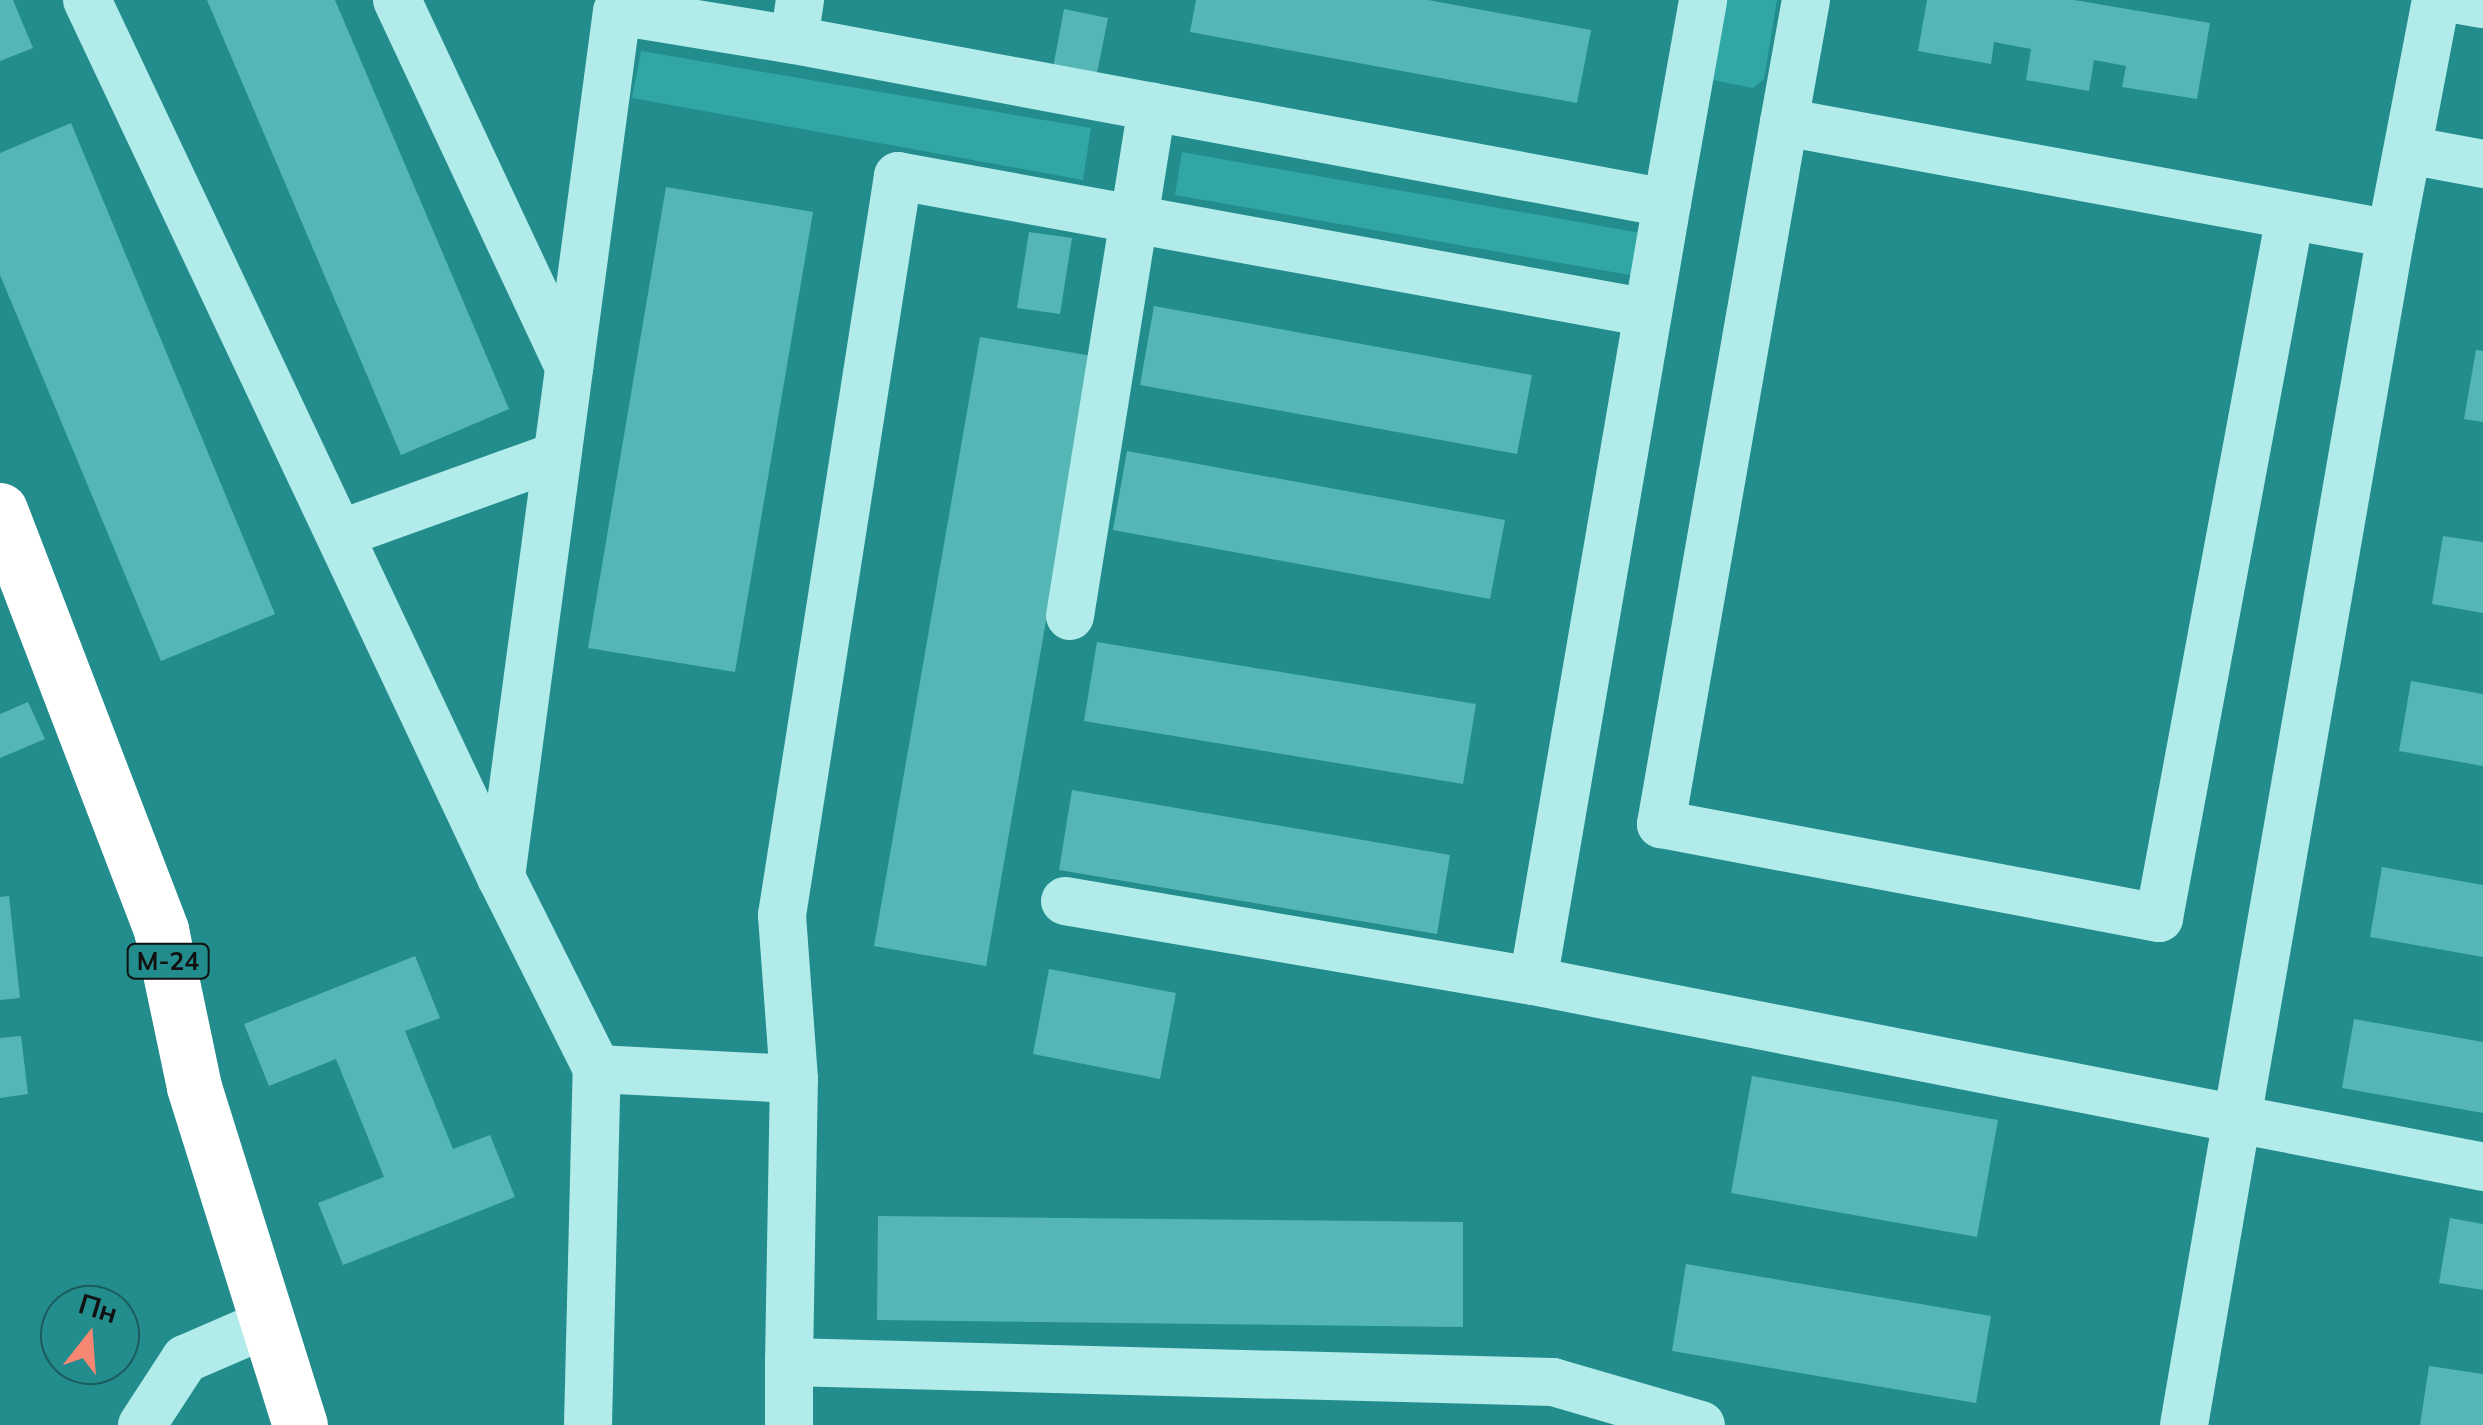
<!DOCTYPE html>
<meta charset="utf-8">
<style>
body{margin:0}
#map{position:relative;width:2483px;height:1425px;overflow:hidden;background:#238c8c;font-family:Mulish,sans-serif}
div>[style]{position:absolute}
.green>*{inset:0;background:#30a7a4}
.building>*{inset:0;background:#54b7b6}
.minor>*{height:48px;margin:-24px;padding:0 24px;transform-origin:24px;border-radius:24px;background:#b1ebea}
.highway>*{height:55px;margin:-27.5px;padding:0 27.5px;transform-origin:27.5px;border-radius:27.5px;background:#fff}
span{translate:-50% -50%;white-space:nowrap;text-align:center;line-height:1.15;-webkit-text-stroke:9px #238c8c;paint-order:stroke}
.shield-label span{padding:2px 8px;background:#238c8c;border:2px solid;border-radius:8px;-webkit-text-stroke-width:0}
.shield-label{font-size:25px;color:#111;font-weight:700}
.north{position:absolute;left:40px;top:1285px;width:100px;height:100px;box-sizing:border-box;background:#238c8c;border:2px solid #1c5b5b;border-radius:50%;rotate:17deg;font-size:28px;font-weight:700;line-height:40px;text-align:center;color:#111}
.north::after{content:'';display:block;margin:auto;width:35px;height:45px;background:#f78673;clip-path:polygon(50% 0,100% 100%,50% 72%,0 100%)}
</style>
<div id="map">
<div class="green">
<i style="clip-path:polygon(1721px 0,1777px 0,1764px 79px,1753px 88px,1712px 80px)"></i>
<i style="clip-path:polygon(641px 51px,1091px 128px,1083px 180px,632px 98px)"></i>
<i style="clip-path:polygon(1182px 152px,1641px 233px,1635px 276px,1175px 195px)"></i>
</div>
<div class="building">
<i style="clip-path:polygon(0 0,13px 0,33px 48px,0 61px)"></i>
<i style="clip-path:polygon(207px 0,335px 0,509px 409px,401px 455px)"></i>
<i style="clip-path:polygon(1196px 0,1428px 0,1591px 30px,1577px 103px,1190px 32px)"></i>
<i style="clip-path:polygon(1927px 0,2074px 0,2210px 23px,2197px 99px,2122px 87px,2126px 66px,2094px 60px,2089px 91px,2026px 80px,2031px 49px,1994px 42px,1991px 64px,1918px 51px)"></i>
<i style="clip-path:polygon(1064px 9px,1108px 18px,1093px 93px,1050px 84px)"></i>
<i style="clip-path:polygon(71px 123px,275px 614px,161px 661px,0 275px,0 153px)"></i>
<i style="clip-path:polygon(666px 187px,813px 212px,735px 672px,588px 648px)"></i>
<i style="clip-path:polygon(1029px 232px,1072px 238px,1060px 314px,1017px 308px)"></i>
<i style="clip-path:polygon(1154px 306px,1532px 375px,1517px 454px,1140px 385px)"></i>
<i style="clip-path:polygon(980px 337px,1092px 356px,986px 966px,874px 946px)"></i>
<i style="clip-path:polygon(2476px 350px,2483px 351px,2483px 422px,2464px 419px)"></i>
<i style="clip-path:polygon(1127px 451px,1505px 520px,1490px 599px,1113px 530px)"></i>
<i style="clip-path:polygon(2443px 536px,2483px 542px,2483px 613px,2432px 604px)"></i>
<i style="clip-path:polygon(1097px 642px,1476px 704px,1463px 784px,1084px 721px)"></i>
<i style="clip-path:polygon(2411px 681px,2483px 694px,2483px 766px,2399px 751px)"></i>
<i style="clip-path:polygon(28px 702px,45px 739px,0 758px,0 714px)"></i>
<i style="clip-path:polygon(1072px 790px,1450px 855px,1437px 934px,1059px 870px)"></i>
<i style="clip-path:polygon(2382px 867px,2483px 885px,2483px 957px,2370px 937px)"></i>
<i style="clip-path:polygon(9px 896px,20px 998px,0 1000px,0 897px)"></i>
<i style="clip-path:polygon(415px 956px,440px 1018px,405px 1031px,453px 1149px,490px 1135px,515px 1197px,343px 1265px,318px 1203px,384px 1177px,336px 1059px,269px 1086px,244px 1024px)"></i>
<i style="clip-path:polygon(1049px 969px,1176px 993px,1160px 1079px,1033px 1054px)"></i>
<i style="clip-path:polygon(2354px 1019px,2483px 1042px,2483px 1113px,2342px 1088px)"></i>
<i style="clip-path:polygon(21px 1036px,28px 1094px,0 1098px,0 1038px)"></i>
<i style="clip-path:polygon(1752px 1076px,1998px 1120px,1977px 1237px,1731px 1193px)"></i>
<i style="clip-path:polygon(878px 1216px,1463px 1222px,1463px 1327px,877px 1320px)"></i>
<i style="clip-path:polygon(2450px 1218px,2483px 1224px,2483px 1290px,2439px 1283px)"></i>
<i style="clip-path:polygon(1686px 1264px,1991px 1316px,1976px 1403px,1672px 1351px)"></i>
<i style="clip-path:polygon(2429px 1366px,2483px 1374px,2483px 1425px,2420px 1425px)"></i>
</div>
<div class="minor">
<i style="left:87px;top:0;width:970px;rotate:64.73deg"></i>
<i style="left:397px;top:0;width:406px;rotate:64.9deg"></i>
<i style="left:800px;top:0;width:40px;rotate:98.5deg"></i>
<i style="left:794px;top:40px;width:888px;rotate:10.58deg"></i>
<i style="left:1667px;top:203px;width:206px;rotate:-79.9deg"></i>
<i style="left:1806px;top:0;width:124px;rotate:100.2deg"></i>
<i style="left:1784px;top:122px;width:617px;rotate:10.45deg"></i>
<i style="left:2391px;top:234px;width:238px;rotate:-79.1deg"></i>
<i style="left:2460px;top:0;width:23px;rotate:10deg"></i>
<i style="left:794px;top:40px;width:179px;rotate:-170.7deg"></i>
<i style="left:617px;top:11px;width:874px;rotate:97.63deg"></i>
<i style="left:501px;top:877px;width:215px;rotate:63.4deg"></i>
<i style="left:597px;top:1069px;width:197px;rotate:2.9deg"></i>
<i style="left:794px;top:1079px;width:164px;rotate:-94.2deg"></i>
<i style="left:782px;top:915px;width:748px;rotate:-81.08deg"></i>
<i style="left:898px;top:176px;width:762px;rotate:10.35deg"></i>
<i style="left:1784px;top:122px;width:713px;rotate:99.94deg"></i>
<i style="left:1661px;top:824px;width:507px;rotate:10.69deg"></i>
<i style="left:2159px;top:918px;width:714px;rotate:-79.43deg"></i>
<i style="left:2408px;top:150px;width:76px;rotate:10.6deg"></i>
<i style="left:1667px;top:203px;width:789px;rotate:99.77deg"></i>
<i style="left:1533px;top:981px;width:717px;rotate:11.09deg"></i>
<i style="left:2237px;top:1119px;width:898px;rotate:-80.13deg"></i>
<i style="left:340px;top:534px;width:231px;rotate:-19.8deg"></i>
<i style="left:1070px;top:616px;width:516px;rotate:-80.85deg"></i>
<i style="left:1065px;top:901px;width:475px;rotate:9.7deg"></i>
<i style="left:789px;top:1362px;width:283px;rotate:-89deg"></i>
<i style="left:142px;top:1425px;width:79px;rotate:-56.9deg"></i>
<i style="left:185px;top:1359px;width:90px;rotate:-23.4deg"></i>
<i style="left:588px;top:1425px;width:356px;rotate:-88.6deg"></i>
<i style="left:789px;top:1425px;width:63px;rotate:-90deg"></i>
<i style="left:789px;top:1362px;width:764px;rotate:1.5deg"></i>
<i style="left:1553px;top:1382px;width:154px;rotate:16.2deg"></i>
<i style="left:2184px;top:1425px;width:311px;rotate:-80.2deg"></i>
<i style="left:2237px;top:1119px;width:251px;rotate:11deg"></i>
</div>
<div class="highway">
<i style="left:0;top:510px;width:450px;rotate:69deg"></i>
<i style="left:161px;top:930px;width:160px;rotate:78.1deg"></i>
<i style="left:194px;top:1087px;width:354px;rotate:72.6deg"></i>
</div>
<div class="shield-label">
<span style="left:168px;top:961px">М-24</span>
</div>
<div class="north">Пн</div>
</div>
